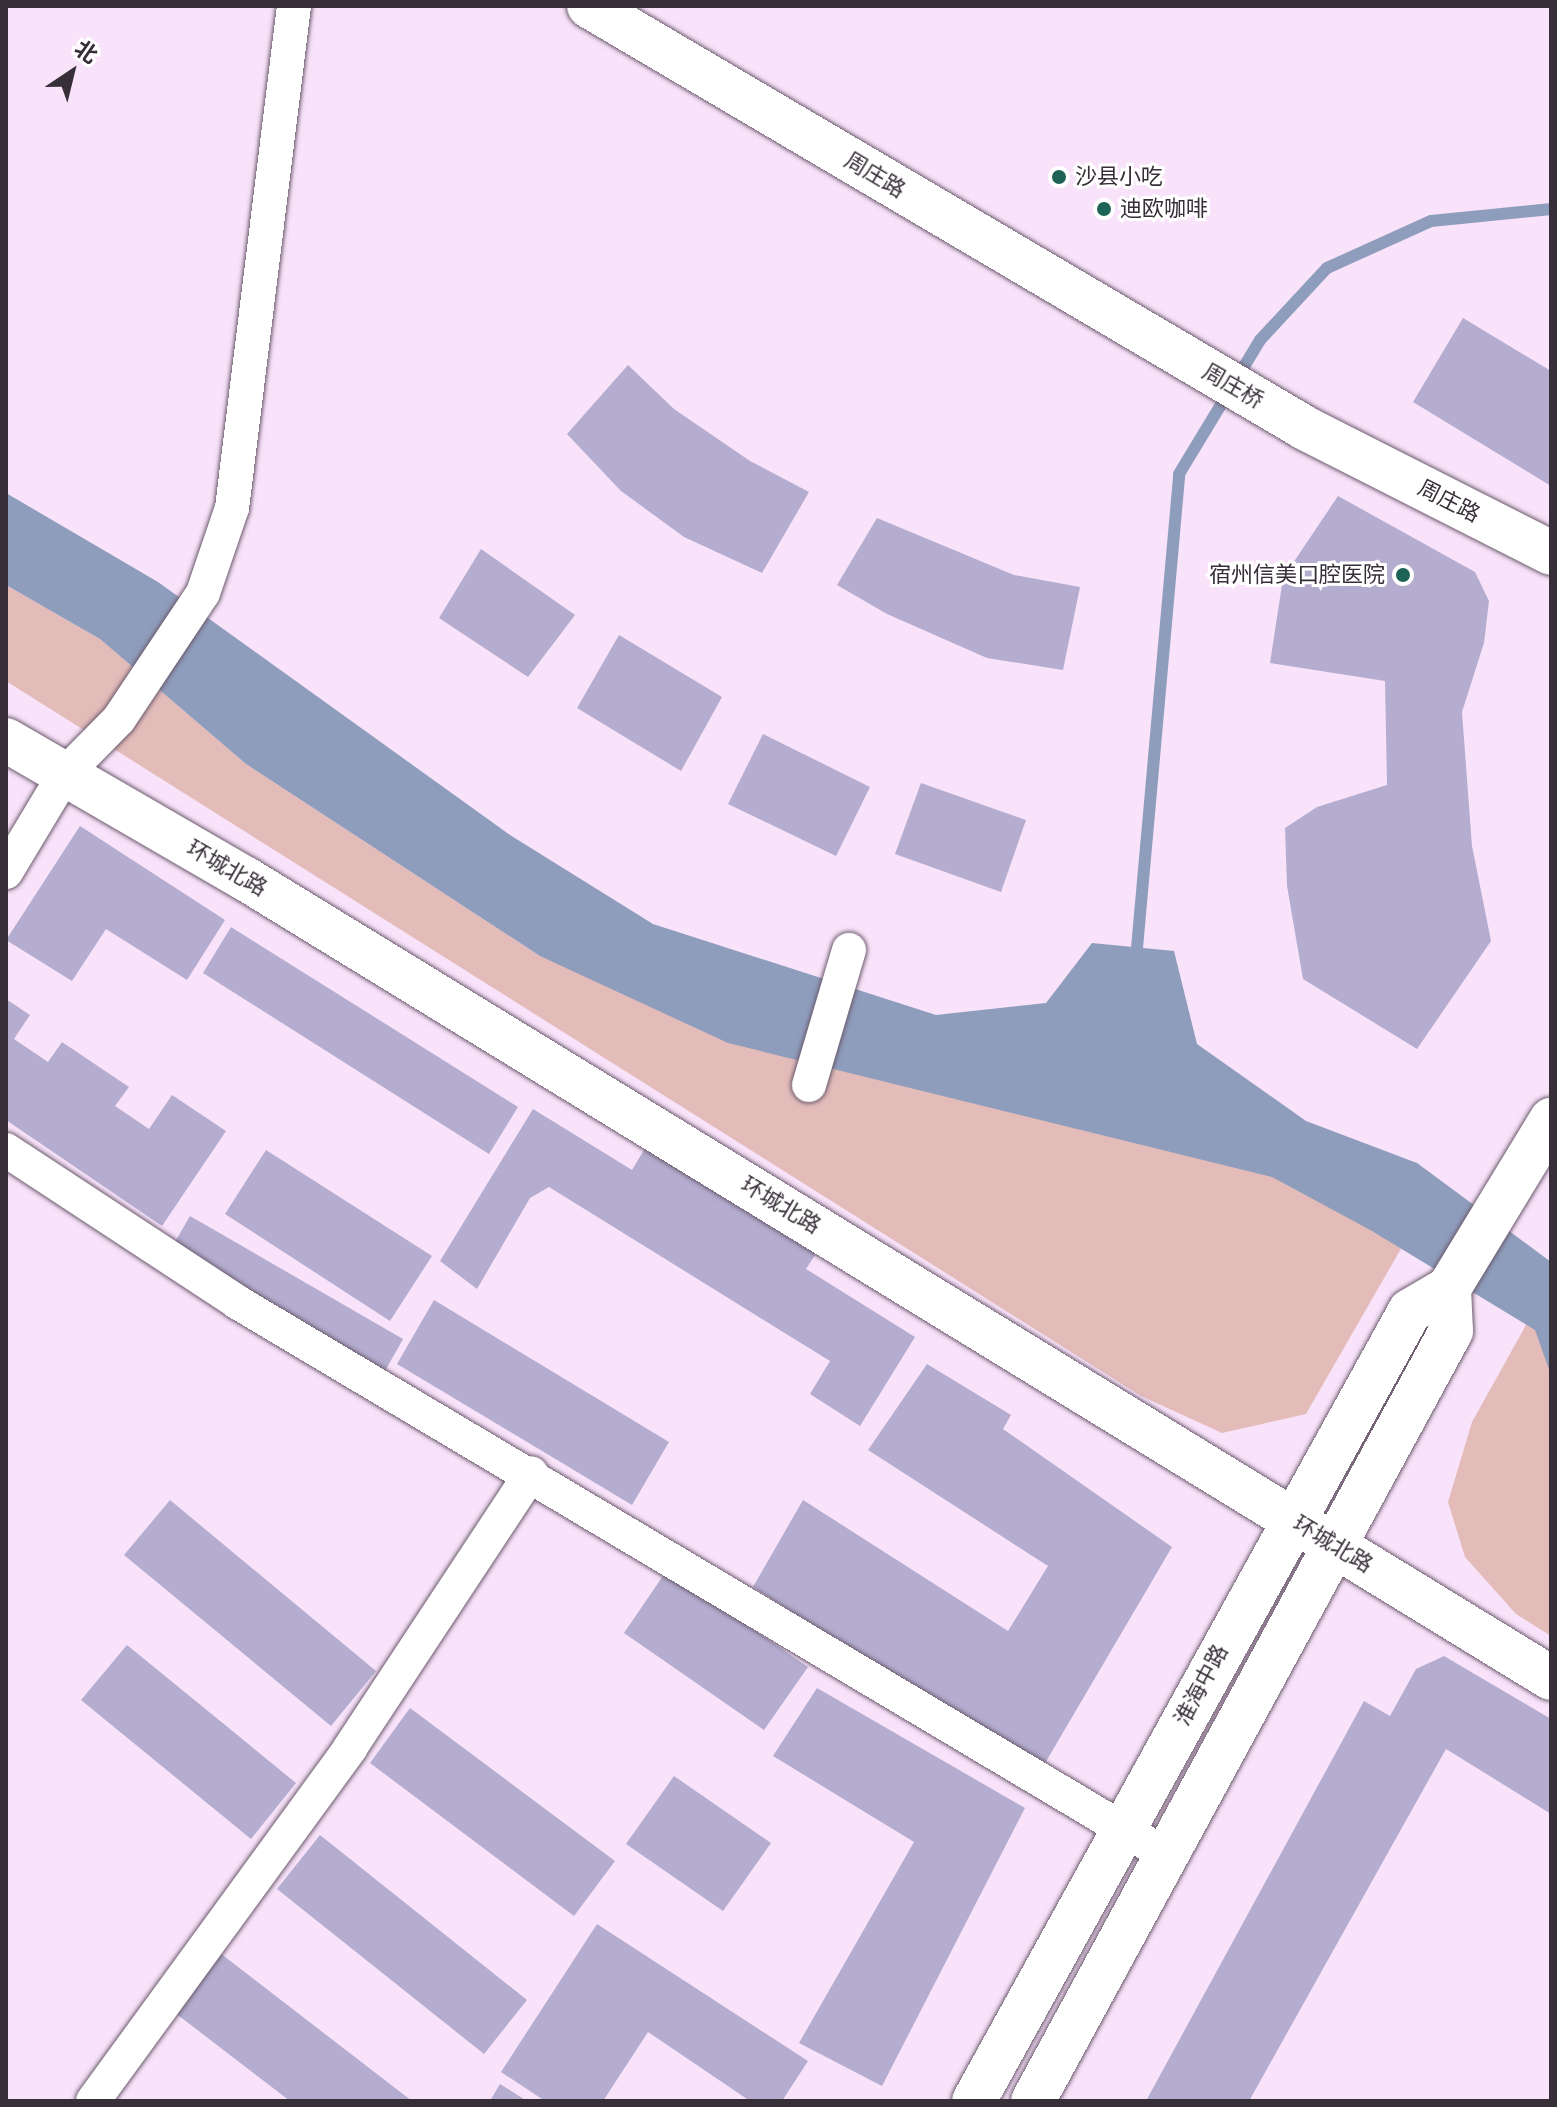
<!DOCTYPE html>
<meta charset="utf-8">
<style>
body{margin:0}
#map{position:relative;width:1557px;height:2107px;overflow:hidden;background:#f8e3fa;font-family:Figtree,"Noto Sans SC",sans-serif}
div>[style]{position:absolute}
.green>*{inset:0;background:#e3bcba}
.water>*{inset:0;background:#8e9dbc}
.stream>*{height:12px;margin:-6px;padding:0 6px;transform-origin:6px;border-radius:6px;background:#8e9dbc}
.building>*{inset:0;background:#b4adcf}
.roads{filter:drop-shadow(0 0 2px #6b5a6d) drop-shadow(0 0 2px #6b5a6d)}
.street>*{height:34px;margin:-17px;padding:0 17px;transform-origin:17px;border-radius:17px;background:#fff}
.secondary>*{height:44px;margin:-22px;padding:0 22px;transform-origin:22px;border-radius:22px;background:#fff}
.dots>*{width:22px;height:22px;translate:-50% -50%;box-sizing:border-box;border:4px solid #fff;border-radius:50%}
span{translate:-50% -50%;white-space:nowrap;text-align:center;line-height:1.15;-webkit-text-stroke:6px #fff;paint-order:stroke}
.street-label{font-size:22px;color:#372f38}
.poi-label{font-size:22px;color:#372f38}
.left{translate:0 -50%;text-align:left}
.right{translate:-100% -50%;text-align:right}
.frame{position:absolute;inset:0;border:8px solid #372f38;pointer-events:none}
.north{position:absolute;left:32px;top:32px;width:80px;height:80px;-webkit-text-stroke:6px #fff;paint-order:stroke;rotate:35deg;font-size:22px;font-weight:700;line-height:32px;text-align:center;color:#372f38}
.north::after{content:'';display:block;margin:auto;width:28px;height:36px;background:#372f38;clip-path:polygon(50% 0,100% 100%,50% 72%,0 100%)}
</style>
<div id="map">
<div class="green">
<i style="clip-path:polygon(6px 585px,100px 639px,246px 764px,540px 956px,1335px 1190px,1410px 1233px,1306px 1414px,1222px 1433px,1141px 1396px,6px 681px)"></i>
<i style="clip-path:polygon(1536px 1307px,1551px 1316px,1551px 1636px,1516px 1614px,1465px 1557px,1448px 1502px,1472px 1422px)"></i>
</div>
<div class="water">
<i style="clip-path:polygon(6px 493px,158px 582px,510px 835px,653px 924px,936px 1015px,1046px 1003px,1092px 943px,1174px 951px,1197px 1044px,1306px 1121px,1417px 1163px,1551px 1262px,1551px 1375px,1535px 1330px,1372px 1231px,1272px 1177px,728px 1043px,540px 956px,246px 764px,100px 639px,6px 585px)"></i>
</div>
<div class="stream">
<i style="left:1137px;top:948px;width:476px;rotate:-84.9deg"></i>
<i style="left:1179px;top:474px;width:157px;rotate:-58.8deg"></i>
<i style="left:1260px;top:340px;width:98px;rotate:-47.1deg"></i>
<i style="left:1327px;top:268px;width:114px;rotate:-24.3deg"></i>
<i style="left:1431px;top:221px;width:121px;rotate:-5.7deg"></i>
</div>
<div class="building">
<i style="clip-path:polygon(1463px 318px,1551px 371px,1551px 486px,1413px 402px)"></i>
<i style="clip-path:polygon(628px 365px,674px 409px,750px 461px,809px 492px,762px 573px,684px 537px,621px 491px,567px 434px)"></i>
<i style="clip-path:polygon(1338px 496px,1475px 572px,1489px 601px,1484px 643px,1462px 712px,1472px 846px,1491px 941px,1417px 1049px,1303px 979px,1287px 886px,1285px 828px,1317px 807px,1387px 785px,1385px 681px,1270px 663px,1283px 578px)"></i>
<i style="clip-path:polygon(877px 518px,1014px 575px,1080px 587px,1063px 670px,987px 658px,887px 614px,837px 585px)"></i>
<i style="clip-path:polygon(481px 549px,575px 615px,528px 677px,439px 618px)"></i>
<i style="clip-path:polygon(619px 635px,722px 697px,681px 771px,577px 708px)"></i>
<i style="clip-path:polygon(763px 734px,870px 787px,836px 856px,728px 804px)"></i>
<i style="clip-path:polygon(921px 783px,1026px 820px,1001px 892px,895px 854px)"></i>
<i style="clip-path:polygon(80px 826px,225px 920px,187px 980px,106px 929px,72px 981px,6px 940px)"></i>
<i style="clip-path:polygon(231px 927px,518px 1107px,489px 1154px,203px 973px)"></i>
<i style="clip-path:polygon(6px 999px,30px 1015px,14px 1039px,48px 1062px,62px 1042px,129px 1087px,115px 1106px,149px 1129px,172px 1095px,226px 1131px,162px 1226px,6px 1120px)"></i>
<i style="clip-path:polygon(533px 1109px,632px 1170px,647px 1145px,817px 1252px,806px 1269px,915px 1337px,860px 1426px,810px 1394px,830px 1361px,549px 1187px,530px 1198px,477px 1289px,440px 1261px)"></i>
<i style="clip-path:polygon(266px 1150px,432px 1256px,390px 1321px,225px 1214px)"></i>
<i style="clip-path:polygon(190px 1216px,403px 1339px,385px 1371px,172px 1247px)"></i>
<i style="clip-path:polygon(434px 1300px,669px 1442px,632px 1505px,397px 1364px)"></i>
<i style="clip-path:polygon(927px 1364px,1011px 1415px,1003px 1429px,1172px 1547px,1041px 1770px,753px 1587px,803px 1500px,1008px 1631px,1048px 1566px,868px 1450px)"></i>
<i style="clip-path:polygon(170px 1500px,376px 1671px,331px 1726px,124px 1555px)"></i>
<i style="clip-path:polygon(667px 1570px,808px 1667px,764px 1730px,624px 1633px)"></i>
<i style="clip-path:polygon(127px 1645px,296px 1783px,251px 1839px,81px 1700px)"></i>
<i style="clip-path:polygon(1444px 1656px,1551px 1719px,1551px 1814px,1446px 1749px,1249px 2101px,1146px 2101px,1364px 1701px,1390px 1716px,1416px 1669px)"></i>
<i style="clip-path:polygon(817px 1688px,1025px 1808px,882px 2086px,799px 2043px,914px 1842px,773px 1756px)"></i>
<i style="clip-path:polygon(410px 1708px,615px 1861px,574px 1916px,370px 1763px)"></i>
<i style="clip-path:polygon(674px 1776px,771px 1843px,723px 1911px,626px 1844px)"></i>
<i style="clip-path:polygon(320px 1835px,527px 2000px,484px 2054px,277px 1889px)"></i>
<i style="clip-path:polygon(597px 1924px,808px 2061px,782px 2101px,750px 2101px,648px 2032px,603px 2101px,545px 2101px,501px 2072px)"></i>
<i style="clip-path:polygon(216px 1950px,412px 2101px,290px 2101px,170px 2009px)"></i>
<i style="clip-path:polygon(500px 2084px,527px 2101px,490px 2101px)"></i>
</div>
<div class="roads">
<div class="street">
<i style="left:6px;top:872px;width:114px;rotate:-59deg"></i>
<i style="left:65px;top:774px;width:77px;rotate:-45.5deg"></i>
<i style="left:119px;top:719px;width:151px;rotate:-56.3deg"></i>
<i style="left:203px;top:593px;width:90px;rotate:-71.2deg"></i>
<i style="left:232px;top:508px;width:506px;rotate:-82.96deg"></i>
<i style="left:809px;top:1085px;width:141px;rotate:-73.5deg"></i>
<i style="left:6px;top:1150px;width:277px;rotate:33.3deg"></i>
<i style="left:237px;top:1302px;width:1080px;rotate:30.75deg"></i>
<i style="left:93px;top:2101px;width:437px;rotate:-53.9deg"></i>
<i style="left:350px;top:1748px;width:329px;rotate:-56.6deg"></i>
</div>
<div class="secondary">
<i style="left:589px;top:6px;width:831px;rotate:30.51deg"></i>
<i style="left:1305px;top:428px;width:276px;rotate:26.9deg"></i>
<i style="left:6px;top:740px;width:277px;rotate:30.1deg"></i>
<i style="left:246px;top:879px;width:1530px;rotate:31.48deg"></i>
<i style="left:974px;top:2101px;width:902px;rotate:-61.11deg"></i>
<i style="left:1410px;top:1311px;width:45px;rotate:-30.5deg"></i>
<i style="left:1449px;top:1288px;width:197px;rotate:-58.7deg"></i>
<i style="left:1033px;top:2101px;width:876px;rotate:-61.5deg"></i>
<i style="left:1451px;top:1331px;width:43px;rotate:-92.7deg"></i>
</div>
</div>
<div class="dots">
<i style="left:1059px;top:177px;background:#1e6456"></i>
<i style="left:1104px;top:209px;background:#1e6456"></i>
<i style="left:1403px;top:575px;background:#1e6456"></i>
</div>
<div class="street-label">
<span style="left:875px;top:175px;rotate:31deg">周庄路</span>
<span style="left:1233px;top:386px;rotate:30deg">周庄桥</span>
<span style="left:1449px;top:501px;rotate:27deg">周庄路</span>
<span style="left:227px;top:868px;rotate:30deg">环城北路</span>
<span style="left:781px;top:1205px;rotate:31deg">环城北路</span>
<span style="left:1333px;top:1544px;rotate:31deg">环城北路</span>
<span style="left:1201px;top:1685px;rotate:-62deg">淮海中路</span>
</div>
<div class="poi-label">
<span class="left" style="left:1075px;top:177px">沙县小吃</span>
<span class="left" style="left:1120px;top:209px">迪欧咖啡</span>
<span class="right" style="left:1385px;top:575px">宿州信美口腔医院</span>
</div>
<div class="frame"></div>
<div class="north">北</div>
</div>
